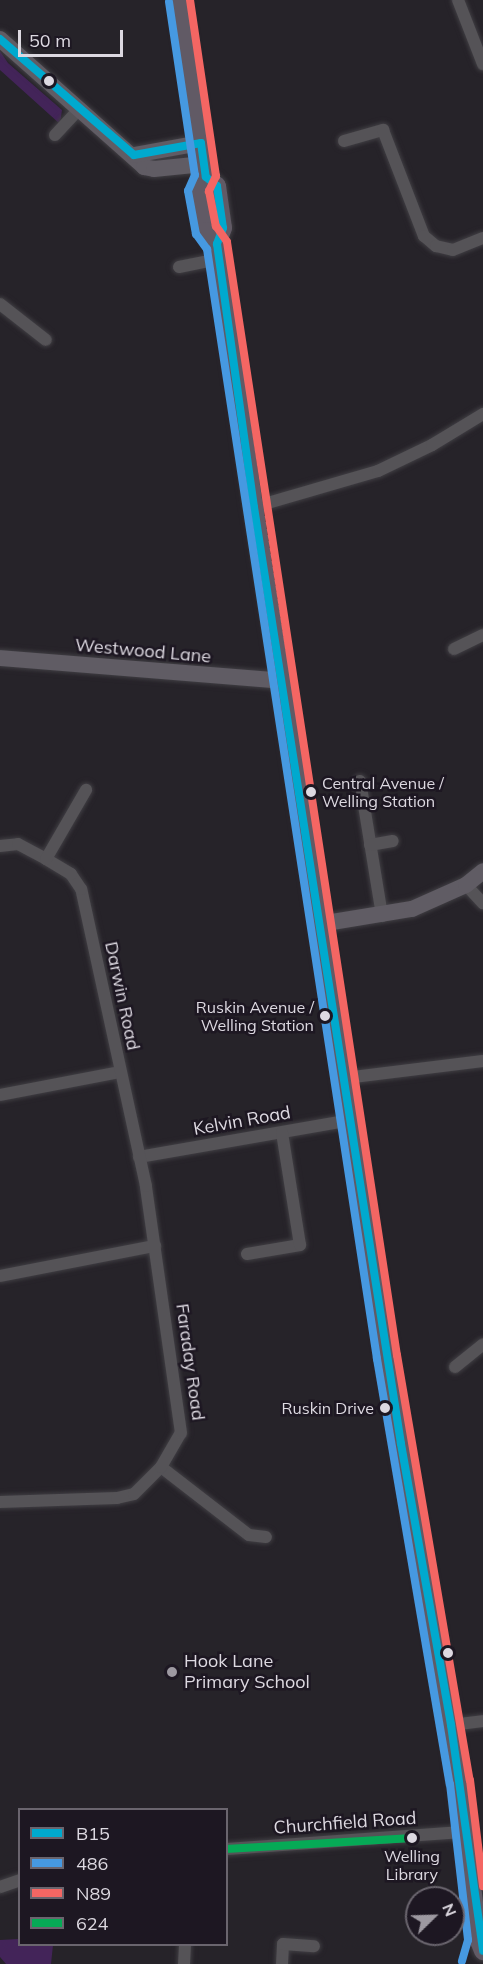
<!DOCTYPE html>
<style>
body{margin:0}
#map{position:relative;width:483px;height:1964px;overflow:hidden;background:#262329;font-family:Mulish,sans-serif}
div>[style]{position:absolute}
.green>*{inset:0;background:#432459}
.roads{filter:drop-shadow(0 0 2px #403e43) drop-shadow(0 0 2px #403e43)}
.street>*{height:12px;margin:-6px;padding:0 6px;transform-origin:6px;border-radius:6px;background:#555357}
.secondary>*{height:16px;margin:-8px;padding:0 8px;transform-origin:8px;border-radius:8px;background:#605c64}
.primary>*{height:18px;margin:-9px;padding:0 9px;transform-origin:9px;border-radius:9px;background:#615a65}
.bus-1>*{height:8px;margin:-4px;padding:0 4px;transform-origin:4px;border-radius:4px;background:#00a9ce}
.bus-2>*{height:8px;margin:-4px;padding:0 4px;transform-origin:4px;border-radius:4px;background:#4699e1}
.bus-3>*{height:8px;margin:-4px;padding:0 4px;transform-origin:4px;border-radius:4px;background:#f46663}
.bus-4>*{height:8px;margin:-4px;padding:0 4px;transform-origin:4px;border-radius:4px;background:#06aa56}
.dots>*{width:16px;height:16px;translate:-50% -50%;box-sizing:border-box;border:3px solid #1d1722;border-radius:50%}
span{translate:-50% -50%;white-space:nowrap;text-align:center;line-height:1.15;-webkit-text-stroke:5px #1d1722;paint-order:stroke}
.bus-label{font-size:16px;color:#ddd9e1}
.left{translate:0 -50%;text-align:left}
.right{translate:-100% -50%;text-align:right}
.street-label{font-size:18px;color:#ddd9e1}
.poi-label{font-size:18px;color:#ddd9e1}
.legend{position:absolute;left:18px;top:1808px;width:210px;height:138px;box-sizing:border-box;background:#1d1722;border:2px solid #6a656e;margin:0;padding:8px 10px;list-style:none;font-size:18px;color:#ddd9e1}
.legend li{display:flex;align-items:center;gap:12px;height:30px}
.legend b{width:30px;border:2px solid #6a656e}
.north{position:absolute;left:405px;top:1886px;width:60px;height:60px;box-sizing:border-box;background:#1d1722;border:2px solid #6a656e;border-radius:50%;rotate:67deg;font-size:16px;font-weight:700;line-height:24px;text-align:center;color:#ddd9e1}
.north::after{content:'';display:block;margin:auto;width:21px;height:27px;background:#9d99a1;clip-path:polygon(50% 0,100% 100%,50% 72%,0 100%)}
.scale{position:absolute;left:18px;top:30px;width:105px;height:27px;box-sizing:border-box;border:3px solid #ddd9e1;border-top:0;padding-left:8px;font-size:18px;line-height:21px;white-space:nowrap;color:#ddd9e1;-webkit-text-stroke:4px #1d1722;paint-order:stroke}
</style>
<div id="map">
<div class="green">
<i style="clip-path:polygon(0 51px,8px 63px,62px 110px,60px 124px,0 70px)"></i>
<i style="clip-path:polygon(19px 1939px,20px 1944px,53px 1945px,51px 1964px,6px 1964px,0 1957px,0 1940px)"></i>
</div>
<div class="roads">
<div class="street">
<i style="left:458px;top:0;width:69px;rotate:68.7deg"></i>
<i style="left:55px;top:135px;width:35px;rotate:-47deg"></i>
<i style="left:344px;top:141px;width:41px;rotate:-15.8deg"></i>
<i style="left:383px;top:130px;width:114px;rotate:68.9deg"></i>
<i style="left:424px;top:236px;width:16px;rotate:40deg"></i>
<i style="left:436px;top:246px;width:17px;rotate:13deg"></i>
<i style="left:453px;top:250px;width:32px;rotate:-22deg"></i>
<i style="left:179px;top:267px;width:41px;rotate:-11.3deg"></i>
<i style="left:0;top:304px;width:58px;rotate:38deg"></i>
<i style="left:254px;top:507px;width:129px;rotate:-16.2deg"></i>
<i style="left:378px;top:471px;width:60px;rotate:-25.7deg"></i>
<i style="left:432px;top:445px;width:60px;rotate:-31.3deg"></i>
<i style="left:454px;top:649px;width:32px;rotate:-26deg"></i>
<i style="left:360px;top:781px;width:137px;rotate:80.7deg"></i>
<i style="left:370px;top:845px;width:23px;rotate:-10deg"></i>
<i style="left:0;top:846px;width:18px;rotate:-6deg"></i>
<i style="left:18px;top:844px;width:32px;rotate:28deg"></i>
<i style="left:466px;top:885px;width:25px;rotate:47deg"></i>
<i style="left:345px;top:1078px;width:139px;rotate:-7deg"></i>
<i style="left:0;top:1095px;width:122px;rotate:-10.9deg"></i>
<i style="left:139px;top:1157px;width:215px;rotate:-9.9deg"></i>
<i style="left:247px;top:1254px;width:54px;rotate:-9.6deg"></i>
<i style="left:300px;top:1245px;width:114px;rotate:-99.1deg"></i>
<i style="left:0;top:1276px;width:158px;rotate:-11deg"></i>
<i style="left:455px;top:1367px;width:36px;rotate:-39deg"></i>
<i style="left:161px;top:1467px;width:111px;rotate:37.7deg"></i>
<i style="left:249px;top:1535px;width:17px;rotate:7deg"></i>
<i style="left:0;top:1502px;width:117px;rotate:-2deg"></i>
<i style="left:117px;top:1498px;width:17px;rotate:-13deg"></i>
<i style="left:134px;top:1494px;width:38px;rotate:-45deg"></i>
<i style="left:161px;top:1467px;width:39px;rotate:-60deg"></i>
<i style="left:181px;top:1433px;width:249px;rotate:-98.1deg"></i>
<i style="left:146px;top:1186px;width:304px;rotate:-102.3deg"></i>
<i style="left:81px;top:889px;width:18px;rotate:-124deg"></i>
<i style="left:71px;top:874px;width:29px;rotate:-149deg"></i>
<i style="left:46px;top:859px;width:80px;rotate:-59.9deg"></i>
<i style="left:451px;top:1725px;width:32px;rotate:-7deg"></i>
<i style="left:226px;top:1849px;width:241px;rotate:-4.1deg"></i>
<i style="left:0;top:1887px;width:21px;rotate:-19deg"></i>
<i style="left:184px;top:1964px;width:20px;rotate:-87deg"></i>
<i style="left:282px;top:1964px;width:20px;rotate:-87deg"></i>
<i style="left:283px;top:1944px;width:31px;rotate:4deg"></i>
</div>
<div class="secondary">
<i style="left:0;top:39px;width:193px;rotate:41.6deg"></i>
<i style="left:144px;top:167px;width:10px;rotate:11deg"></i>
<i style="left:154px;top:169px;width:50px;rotate:-5.7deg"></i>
<i style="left:134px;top:155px;width:68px;rotate:-10.2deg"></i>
<i style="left:0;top:658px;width:284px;rotate:4.6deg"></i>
<i style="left:320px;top:924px;width:93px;rotate:-9.3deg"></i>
<i style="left:412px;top:909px;width:59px;rotate:-24deg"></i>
<i style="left:466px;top:885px;width:22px;rotate:-39deg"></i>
</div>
<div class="primary">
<i style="left:179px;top:0;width:179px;rotate:81.3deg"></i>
<i style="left:206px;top:177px;width:14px;rotate:39deg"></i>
<i style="left:217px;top:186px;width:42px;rotate:81.9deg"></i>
<i style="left:223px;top:228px;width:17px;rotate:111deg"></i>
<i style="left:217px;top:244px;width:266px;rotate:82deg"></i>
<i style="left:254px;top:507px;width:948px;rotate:81.08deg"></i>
<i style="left:401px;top:1444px;width:285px;rotate:79.9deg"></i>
<i style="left:451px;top:1725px;width:218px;rotate:82.6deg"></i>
<i style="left:479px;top:1941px;width:11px;rotate:68deg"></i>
<i style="left:206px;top:177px;width:14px;rotate:124deg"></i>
<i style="left:198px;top:189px;width:43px;rotate:79.2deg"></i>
<i style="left:206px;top:231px;width:17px;rotate:50deg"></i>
</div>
</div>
<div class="bus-1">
<i style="left:0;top:39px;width:177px;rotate:40.9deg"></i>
<i style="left:134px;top:155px;width:68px;rotate:-10.2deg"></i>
<i style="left:201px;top:143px;width:34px;rotate:82deg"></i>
<i style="left:206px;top:177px;width:14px;rotate:39deg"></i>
<i style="left:217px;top:186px;width:42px;rotate:81.9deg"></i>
<i style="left:223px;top:228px;width:17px;rotate:111deg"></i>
<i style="left:217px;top:244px;width:266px;rotate:82deg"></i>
<i style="left:254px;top:507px;width:948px;rotate:81.08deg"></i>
<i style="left:401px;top:1444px;width:285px;rotate:79.9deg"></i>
<i style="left:451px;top:1725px;width:228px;rotate:81.9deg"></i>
</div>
<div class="bus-2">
<i style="left:169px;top:2px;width:175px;rotate:81.5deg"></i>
<i style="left:195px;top:175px;width:17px;rotate:114deg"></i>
<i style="left:188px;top:191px;width:44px;rotate:79.5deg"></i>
<i style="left:196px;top:234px;width:19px;rotate:54deg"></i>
<i style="left:207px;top:249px;width:1123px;rotate:81.29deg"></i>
<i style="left:377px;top:1359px;width:431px;rotate:80.3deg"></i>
<i style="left:450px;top:1784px;width:157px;rotate:83.4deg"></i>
<i style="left:468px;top:1940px;width:22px;rotate:106deg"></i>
</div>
<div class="bus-3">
<i style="left:190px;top:0;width:178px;rotate:81.6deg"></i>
<i style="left:216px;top:176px;width:17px;rotate:115deg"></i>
<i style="left:209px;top:191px;width:36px;rotate:79deg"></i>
<i style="left:216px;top:226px;width:19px;rotate:55deg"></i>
<i style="left:227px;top:242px;width:1126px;rotate:81.32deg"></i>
<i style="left:397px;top:1355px;width:431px;rotate:80.3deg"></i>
<i style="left:470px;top:1780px;width:107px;rotate:83deg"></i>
</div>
<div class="bus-4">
<i style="left:226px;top:1849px;width:187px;rotate:-3.4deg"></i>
</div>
<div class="dots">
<i style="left:49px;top:81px;background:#ddd9e1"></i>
<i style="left:311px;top:792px;background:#ddd9e1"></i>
<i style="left:325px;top:1016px;background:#ddd9e1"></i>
<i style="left:385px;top:1408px;background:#ddd9e1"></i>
<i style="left:448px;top:1653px;background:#ddd9e1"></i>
<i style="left:172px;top:1672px;background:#9d99a1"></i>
<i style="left:412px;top:1838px;background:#ddd9e1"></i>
</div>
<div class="bus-label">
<span class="left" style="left:322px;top:792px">Central Avenue /<br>Welling Station</span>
<span class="right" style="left:314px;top:1016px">Ruskin Avenue /<br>Welling Station</span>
<span class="right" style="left:374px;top:1408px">Ruskin Drive</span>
<span style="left:412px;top:1865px">Welling<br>Library</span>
</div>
<div class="street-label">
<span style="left:143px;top:651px;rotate:5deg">Westwood Lane</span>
<span style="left:122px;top:996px;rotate:78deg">Darwin Road</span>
<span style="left:242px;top:1121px;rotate:-10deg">Kelvin Road</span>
<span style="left:190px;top:1362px;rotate:82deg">Faraday Road</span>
<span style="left:345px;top:1823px;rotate:-4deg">Churchfield Road</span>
</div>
<div class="poi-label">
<span class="left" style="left:184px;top:1672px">Hook Lane<br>Primary School</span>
</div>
<ul class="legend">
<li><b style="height:8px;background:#00a9ce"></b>B15</li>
<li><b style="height:8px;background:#4699e1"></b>486</li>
<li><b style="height:8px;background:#f46663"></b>N89</li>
<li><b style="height:8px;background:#06aa56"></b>624</li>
</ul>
<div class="north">N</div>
<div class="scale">50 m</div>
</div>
